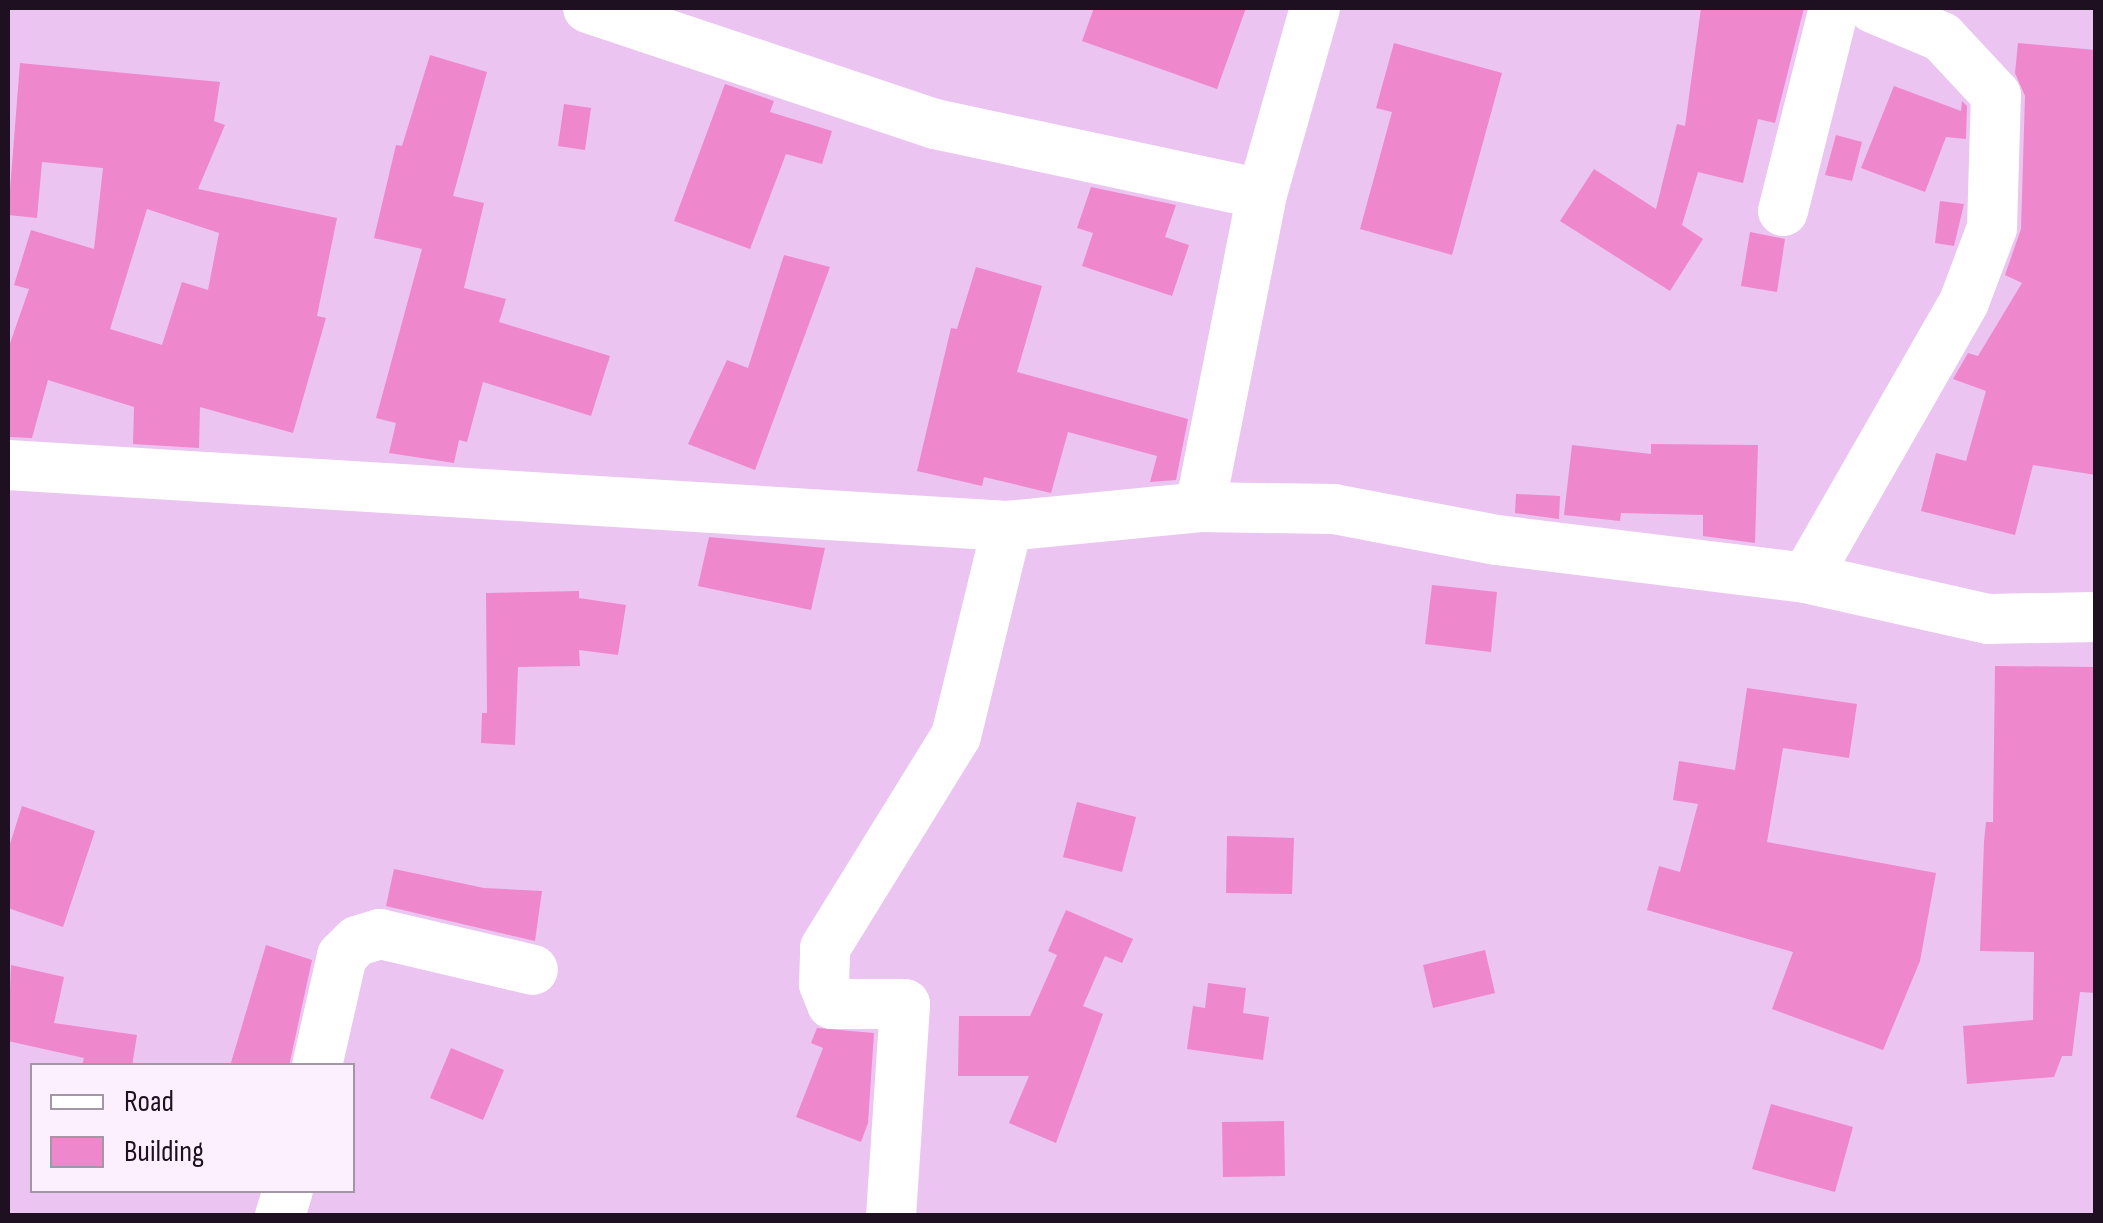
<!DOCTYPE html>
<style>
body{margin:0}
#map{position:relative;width:2103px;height:1223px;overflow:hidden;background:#ebc4f2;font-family:"Sofia Sans Condensed",sans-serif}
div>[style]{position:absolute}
.building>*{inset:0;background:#ef87cc}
.minor>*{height:50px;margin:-25px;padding:0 25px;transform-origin:25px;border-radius:25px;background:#fff}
span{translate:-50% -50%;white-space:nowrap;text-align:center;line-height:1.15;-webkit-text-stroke:10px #fcf0fe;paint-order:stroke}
.frame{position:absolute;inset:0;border:10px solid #1e1021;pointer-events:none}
.legend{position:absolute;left:30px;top:1063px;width:325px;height:130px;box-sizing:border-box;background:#fcf0fe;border:2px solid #a396a6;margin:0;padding:12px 18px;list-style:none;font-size:30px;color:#1e1021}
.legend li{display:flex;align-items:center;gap:20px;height:50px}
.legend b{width:50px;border:2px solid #a396a6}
</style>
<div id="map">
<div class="building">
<i style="clip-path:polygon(1094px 8px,1246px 8px,1217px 89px,1082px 41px)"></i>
<i style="clip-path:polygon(1701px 8px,1804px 8px,1775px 123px,1758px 119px,1743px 183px,1698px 172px,1682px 225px,1703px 239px,1670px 291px,1560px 221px,1594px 169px,1656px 209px,1677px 124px,1685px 126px)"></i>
<i style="clip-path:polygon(1394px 43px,1502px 73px,1452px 255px,1360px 229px,1392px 112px,1376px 108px)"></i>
<i style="clip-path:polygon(2018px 43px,2096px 50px,2096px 475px,2033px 465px,2015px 535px,1921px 511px,1936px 453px,1966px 461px,1986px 391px,1953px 379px,1968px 353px,1978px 356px,2022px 283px,2005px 275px,2021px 229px,2025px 96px,2015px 73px)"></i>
<i style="clip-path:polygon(430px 55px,487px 72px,453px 196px,484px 203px,464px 288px,506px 299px,499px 322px,610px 356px,591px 416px,483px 382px,467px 442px,459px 440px,454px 463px,389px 453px,396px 423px,376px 418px,422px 249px,374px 238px,396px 145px,402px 146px)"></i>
<i style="clip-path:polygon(evenodd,20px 63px,220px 82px,214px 121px,225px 125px,198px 189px,337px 218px,317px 316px,326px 318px,293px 433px,200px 407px,199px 448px,133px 444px,134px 407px,48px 380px,32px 438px,8px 437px,8px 349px,29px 289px,14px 285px,31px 230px,94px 249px,103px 168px,42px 162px,37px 218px,8px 215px,20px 63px,147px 209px,219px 233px,208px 290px,182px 282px,162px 345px,110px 329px,147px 209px)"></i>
<i style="clip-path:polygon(725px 84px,774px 101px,770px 112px,832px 131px,822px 164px,786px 154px,750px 249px,674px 221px)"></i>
<i style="clip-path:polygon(1894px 86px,1961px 111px,1962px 101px,1967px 106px,1966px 139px,1946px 137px,1925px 192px,1861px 168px)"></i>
<i style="clip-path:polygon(564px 104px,591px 108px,585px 150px,558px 146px)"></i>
<i style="clip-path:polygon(1836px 135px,1862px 142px,1852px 181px,1825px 175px)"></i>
<i style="clip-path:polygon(1091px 187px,1176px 205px,1165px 237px,1189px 245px,1172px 296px,1082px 266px,1093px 233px,1077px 228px)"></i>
<i style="clip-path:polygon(1940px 201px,1964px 204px,1954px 246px,1935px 243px)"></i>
<i style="clip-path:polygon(1750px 232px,1785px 239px,1777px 292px,1741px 286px)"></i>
<i style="clip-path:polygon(784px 255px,830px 267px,755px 470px,688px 444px,727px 360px,748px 368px)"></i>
<i style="clip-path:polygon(976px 267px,1042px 286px,1017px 372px,1188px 419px,1176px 480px,1150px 482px,1157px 456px,1068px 432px,1051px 493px,984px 477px,982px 486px,917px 471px,951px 328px,957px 329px)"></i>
<i style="clip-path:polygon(1651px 444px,1758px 445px,1755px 543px,1703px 536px,1703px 515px,1621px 513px,1620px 521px,1564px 515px,1572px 445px,1651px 454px)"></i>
<i style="clip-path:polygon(1516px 494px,1560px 496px,1559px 519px,1515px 513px)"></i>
<i style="clip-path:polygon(709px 537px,825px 548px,811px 610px,698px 586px)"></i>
<i style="clip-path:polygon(1432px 585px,1497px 592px,1491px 652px,1425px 644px)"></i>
<i style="clip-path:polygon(579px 591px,579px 598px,626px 605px,618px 655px,579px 650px,580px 666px,518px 667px,515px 745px,481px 743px,482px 713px,487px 713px,486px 593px)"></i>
<i style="clip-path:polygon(1995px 666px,2096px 667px,2096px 993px,2080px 992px,2072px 1056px,2062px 1056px,2054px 1077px,1967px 1084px,1963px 1026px,2033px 1020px,2034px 952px,1980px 951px,1984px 842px,1986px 822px,1993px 822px)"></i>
<i style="clip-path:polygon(1747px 688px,1857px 704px,1849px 758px,1783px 748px,1767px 842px,1936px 873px,1920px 961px,1883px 1050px,1772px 1009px,1793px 952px,1647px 910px,1659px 866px,1680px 872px,1698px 804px,1673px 800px,1679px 761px,1735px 770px)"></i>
<i style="clip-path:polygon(1077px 802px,1136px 817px,1122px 872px,1063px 857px)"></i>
<i style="clip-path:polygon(22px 806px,95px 831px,63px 927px,8px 908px,8px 850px)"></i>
<i style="clip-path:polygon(1227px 836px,1294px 838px,1292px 894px,1226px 893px)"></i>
<i style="clip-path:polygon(394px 869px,484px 888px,542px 891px,535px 941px,386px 906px)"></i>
<i style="clip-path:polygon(1066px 910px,1133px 939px,1122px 963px,1105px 956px,1083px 1006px,1103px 1014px,1056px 1143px,1009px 1123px,1029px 1076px,958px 1076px,959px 1016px,1030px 1016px,1057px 955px,1048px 951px)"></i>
<i style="clip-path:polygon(266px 945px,312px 960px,289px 1066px,230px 1066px)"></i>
<i style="clip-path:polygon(1485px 950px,1495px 993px,1433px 1008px,1423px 965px)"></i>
<i style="clip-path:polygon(11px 965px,64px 977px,54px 1023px,137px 1035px,132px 1066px,82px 1066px,84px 1058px,8px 1041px)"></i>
<i style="clip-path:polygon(1208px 983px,1246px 988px,1243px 1013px,1269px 1017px,1263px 1060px,1187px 1049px,1193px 1006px,1205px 1008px)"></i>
<i style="clip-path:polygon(817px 1028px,874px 1033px,868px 1123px,861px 1142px,796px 1117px,823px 1048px,811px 1043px)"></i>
<i style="clip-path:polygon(451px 1048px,504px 1070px,483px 1120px,430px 1098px)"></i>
<i style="clip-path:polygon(1771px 1104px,1853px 1127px,1835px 1192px,1752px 1169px)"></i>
<i style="clip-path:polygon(1284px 1121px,1285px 1176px,1223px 1177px,1222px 1122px)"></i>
</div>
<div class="minor">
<i style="left:588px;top:8px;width:366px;rotate:18.5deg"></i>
<i style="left:935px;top:124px;width:334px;rotate:12.1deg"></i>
<i style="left:1783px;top:211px;width:209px;rotate:-75.9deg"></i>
<i style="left:8px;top:465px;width:1001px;rotate:3.49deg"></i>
<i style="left:1007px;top:526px;width:194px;rotate:-5.6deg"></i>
<i style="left:1200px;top:507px;width:134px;rotate:0.9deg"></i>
<i style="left:1334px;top:509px;width:166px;rotate:10.8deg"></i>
<i style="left:1497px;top:540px;width:311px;rotate:7deg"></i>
<i style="left:1806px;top:578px;width:187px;rotate:12.7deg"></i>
<i style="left:1988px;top:619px;width:108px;rotate:-1.1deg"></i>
<i style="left:1200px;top:507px;width:319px;rotate:-78.8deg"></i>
<i style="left:1262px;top:194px;width:193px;rotate:-74.1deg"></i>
<i style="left:1806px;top:578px;width:318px;rotate:-60.2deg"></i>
<i style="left:1964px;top:302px;width:79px;rotate:-69.3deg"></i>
<i style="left:1992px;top:228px;width:133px;rotate:-88.3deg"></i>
<i style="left:1996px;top:95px;width:79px;rotate:-133deg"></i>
<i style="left:1942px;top:37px;width:75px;rotate:-157.2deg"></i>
<i style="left:317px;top:1066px;width:113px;rotate:-77.2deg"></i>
<i style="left:342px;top:956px;width:21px;rotate:-45deg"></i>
<i style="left:357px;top:941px;width:24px;rotate:-17deg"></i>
<i style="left:380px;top:934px;width:157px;rotate:13.2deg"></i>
<i style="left:280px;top:1216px;width:27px;rotate:-73deg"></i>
<i style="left:891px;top:1216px;width:212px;rotate:-86.2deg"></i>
<i style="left:905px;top:1004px;width:73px;rotate:180deg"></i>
<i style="left:832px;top:1004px;width:22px;rotate:-112deg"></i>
<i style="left:824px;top:984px;width:36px;rotate:-88deg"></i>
<i style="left:825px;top:948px;width:249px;rotate:-58.3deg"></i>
<i style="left:956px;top:736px;width:216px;rotate:-76.3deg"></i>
</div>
<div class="frame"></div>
<ul class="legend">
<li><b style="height:12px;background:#fff"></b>Road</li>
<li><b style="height:28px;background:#ef87cc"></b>Building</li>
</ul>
</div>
